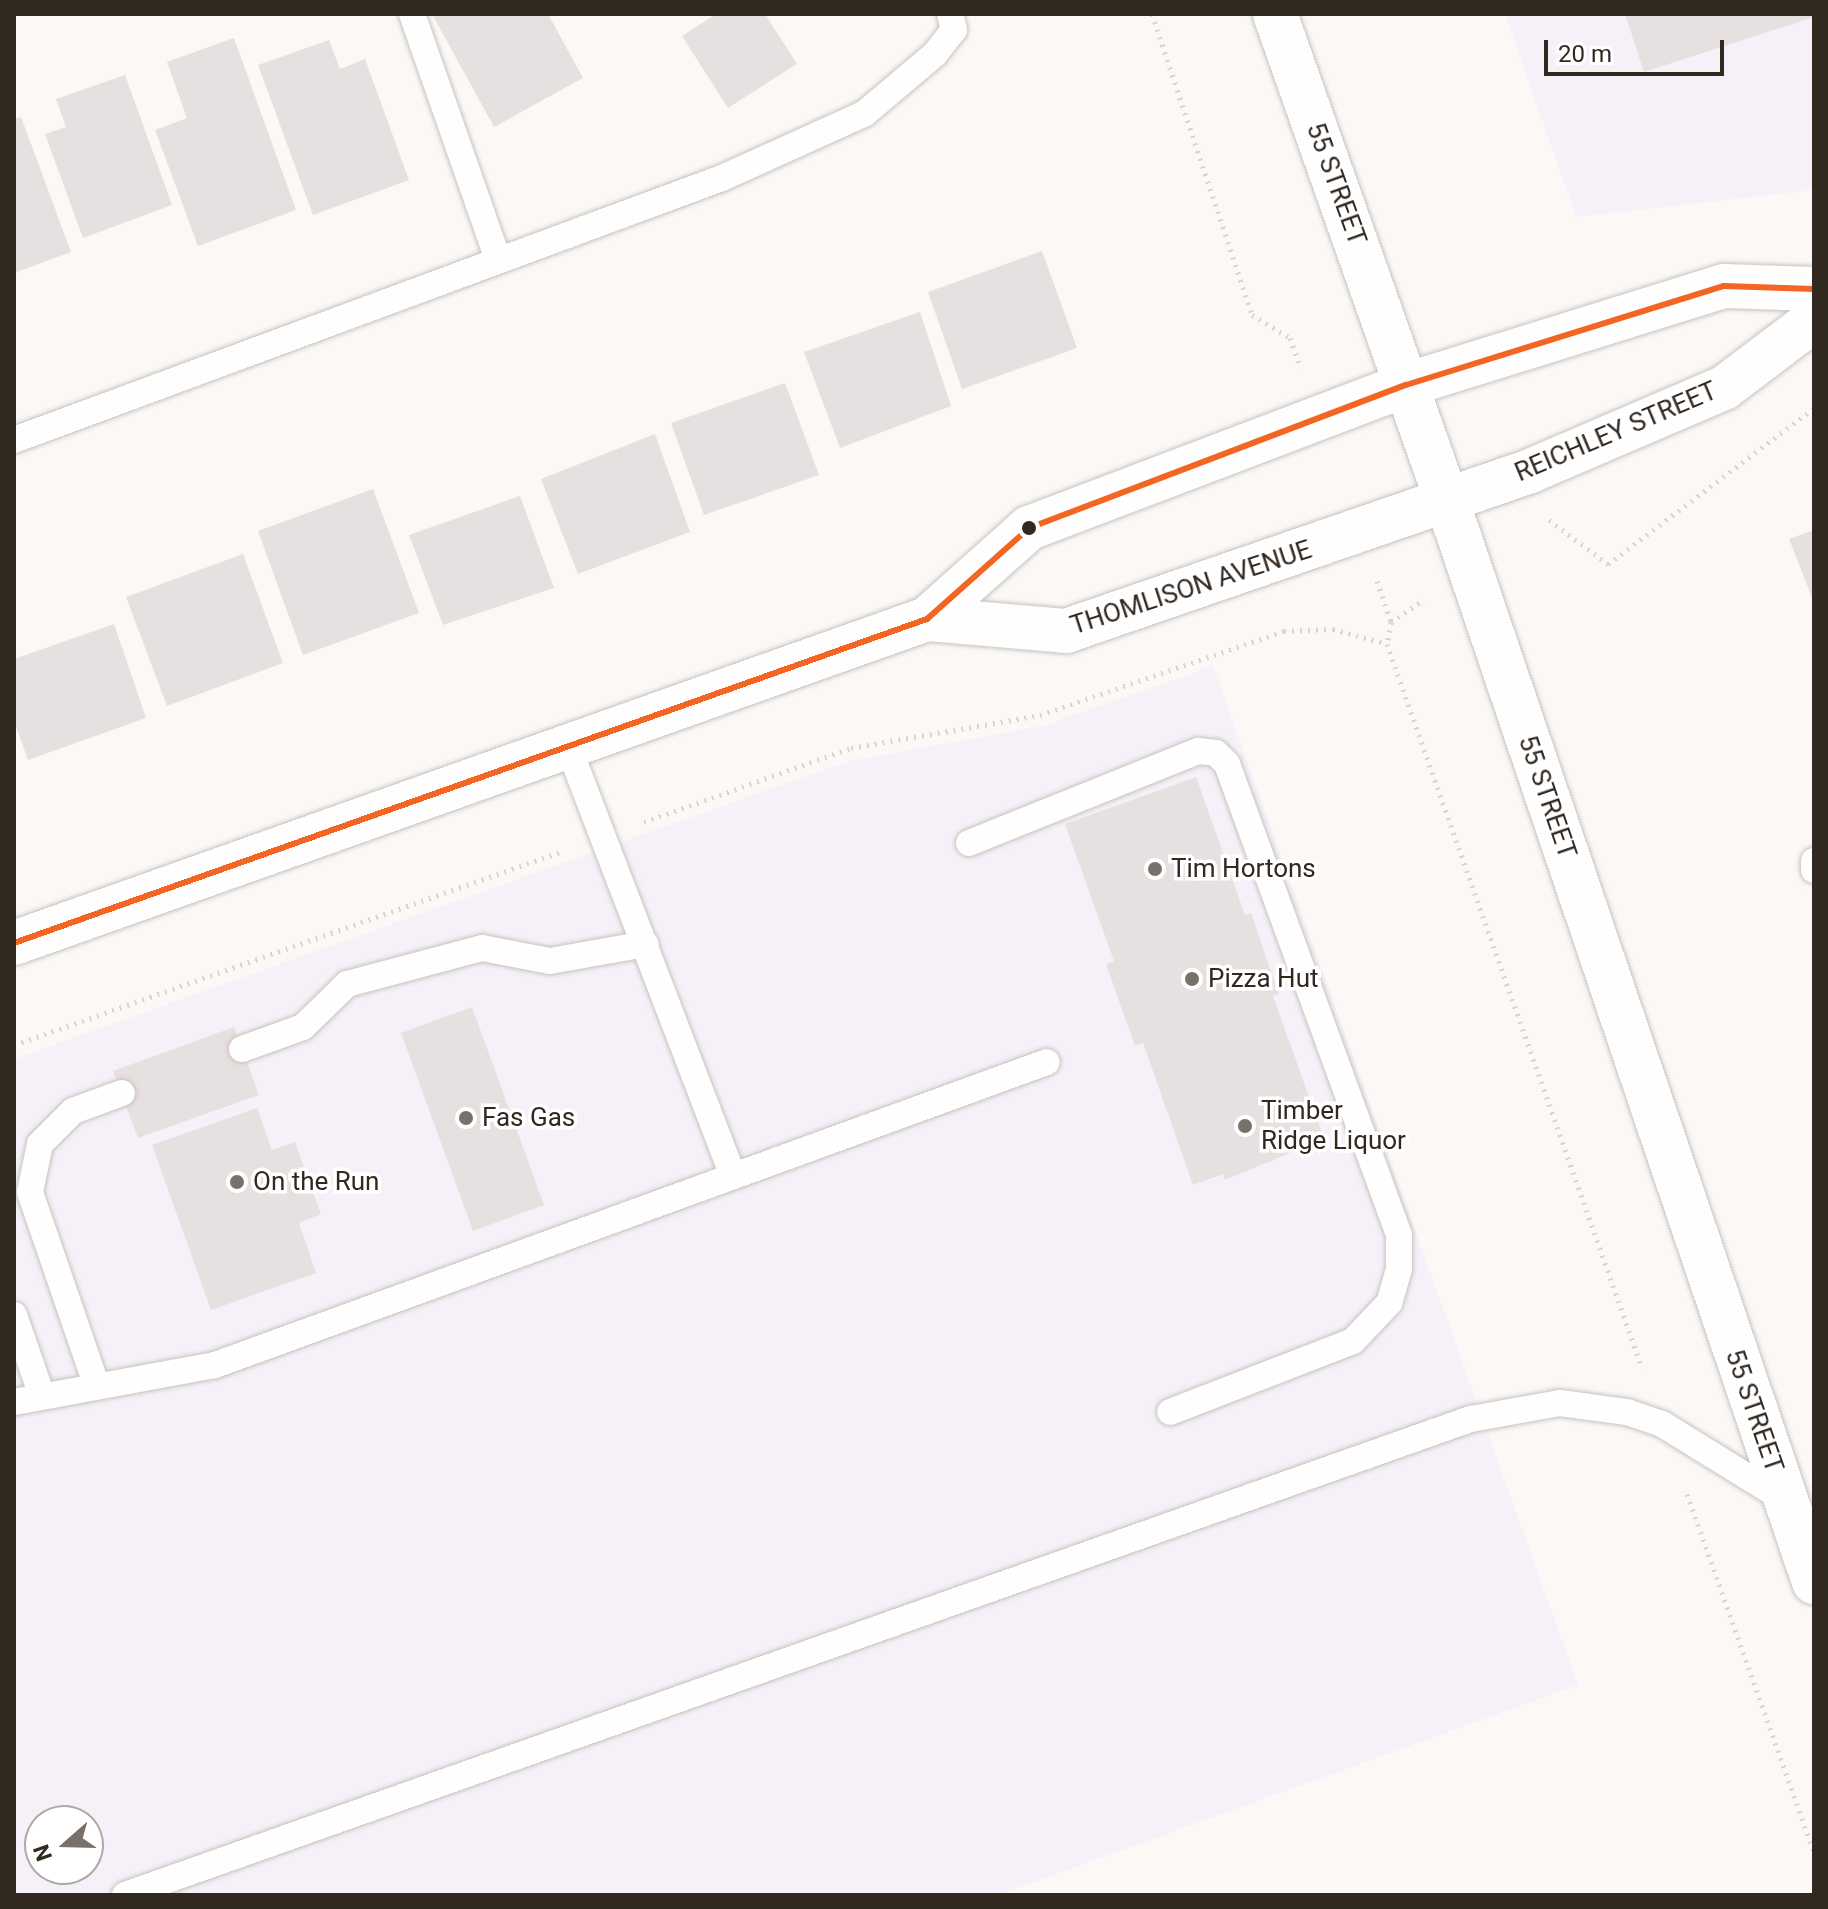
<!DOCTYPE html>
<style>
body{margin:0}
#map{position:relative;width:1828px;height:1909px;overflow:hidden;background:#fbf8f6;font-family:Roboto,sans-serif}
div>[style]{position:absolute}
.commercial>*{inset:0;background:#f6f1f9}
.building>*{inset:0;background:#e7e0e1}
.path>*{height:5px;margin-top:-2.5px;transform-origin:0;background:repeating-linear-gradient(90deg,#d8d6d4 0 2px,transparent 0 8px)}
.roads{filter:drop-shadow(0 0 2px #c8c3be) drop-shadow(0 0 2px #c8c3be)}
.lane>*{height:26px;margin:-13px;padding:0 13px;transform-origin:13px;border-radius:13px;background:#fefefe}
.secondary>*{height:44px;margin:-22px;padding:0 22px;transform-origin:22px;border-radius:22px;background:#fefefe}
.primary>*{height:44px;margin:-22px;padding:0 22px;transform-origin:22px;border-radius:22px;background:#fefefe}
.bus-1>*{height:6px;margin:-3px;padding:0 3px;transform-origin:3px;border-radius:3px;background:#f26522}
.dots>*{width:22px;height:22px;translate:-50% -50%;box-sizing:border-box;border:4px solid #fff;border-radius:50%}
span{translate:-50% -50%;white-space:nowrap;text-align:center;line-height:1.15;-webkit-text-stroke:7px #fff;paint-order:stroke}
.street-label{font-size:26px;color:#312820}
.poi-label{font-size:26px;color:#312820}
.left{translate:0 -50%;text-align:left}
.frame{position:absolute;inset:0;border:16px solid #312820;pointer-events:none}
.north{position:absolute;left:24px;top:1805px;width:80px;height:80px;box-sizing:border-box;background:#fff;border:2px solid #ada9a6;border-radius:50%;rotate:250deg;font-size:22px;font-weight:700;line-height:32px;text-align:center;color:#312820}
.north::after{content:'';display:block;margin:auto;width:28px;height:36px;background:#78716b;clip-path:polygon(50% 0,100% 100%,50% 72%,0 100%)}
.scale{position:absolute;left:1544px;top:40px;width:180px;height:36px;box-sizing:border-box;border:4px solid #312820;border-top:0;padding-left:10px;font-size:24px;line-height:28px;white-space:nowrap;color:#312820;-webkit-text-stroke:6px #fff;paint-order:stroke}
</style>
<div id="map">
<div class="commercial">
<i style="clip-path:polygon(1505px 14px,1814px 14px,1814px 190px,1576px 217px)"></i>
<i style="clip-path:polygon(evenodd,1213px 666px,1578px 1685px,998px 1895px,14px 1895px,14px 1059px,849px 761px,1043px 726px,1213px 666px,40px 1821px,88px 1821px,88px 1869px,40px 1869px,40px 1821px)"></i>
</div>
<div class="building">
<i style="clip-path:polygon(432px 14px,548px 14px,583px 78px,494px 127px)"></i>
<i style="clip-path:polygon(716px 14px,765px 14px,797px 64px,728px 108px,682px 36px)"></i>
<i style="clip-path:polygon(1625px 14px,1814px 14px,1814px 17px,1644px 72px)"></i>
<i style="clip-path:polygon(234px 38px,296px 210px,198px 246px,155px 130px,187px 118px,167px 62px)"></i>
<i style="clip-path:polygon(329px 40px,340px 69px,365px 59px,409px 180px,313px 215px,258px 65px)"></i>
<i style="clip-path:polygon(125px 75px,172px 205px,83px 238px,45px 134px,66px 127px,56px 99px)"></i>
<i style="clip-path:polygon(21px 117px,71px 252px,14px 273px,14px 119px)"></i>
<i style="clip-path:polygon(1042px 251px,1077px 348px,962px 389px,928px 292px)"></i>
<i style="clip-path:polygon(920px 312px,951px 406px,840px 448px,804px 352px)"></i>
<i style="clip-path:polygon(785px 383px,819px 475px,704px 515px,671px 423px)"></i>
<i style="clip-path:polygon(655px 434px,690px 532px,578px 574px,541px 479px)"></i>
<i style="clip-path:polygon(373px 489px,419px 613px,303px 655px,258px 531px)"></i>
<i style="clip-path:polygon(520px 496px,554px 588px,443px 625px,409px 535px)"></i>
<i style="clip-path:polygon(1814px 530px,1814px 603px,1789px 539px)"></i>
<i style="clip-path:polygon(243px 554px,283px 663px,167px 706px,126px 597px)"></i>
<i style="clip-path:polygon(114px 624px,146px 718px,28px 760px,14px 721px,14px 659px)"></i>
<i style="clip-path:polygon(1196px 777px,1245px 915px,1251px 913px,1279px 994px,1273px 996px,1324px 1139px,1225px 1180px,1223px 1174px,1193px 1185px,1143px 1043px,1135px 1046px,1106px 964px,1114px 961px,1065px 824px)"></i>
<i style="clip-path:polygon(472px 1007px,544px 1205px,473px 1231px,401px 1033px)"></i>
<i style="clip-path:polygon(234px 1027px,259px 1095px,138px 1138px,113px 1071px)"></i>
<i style="clip-path:polygon(257px 1108px,272px 1150px,295px 1142px,321px 1214px,299px 1223px,316px 1273px,211px 1310px,152px 1145px)"></i>
</div>
<div class="path">
<i style="left:1152px;top:14px;width:317px;rotate:71.6deg"></i>
<i style="left:1252px;top:315px;width:44px;rotate:31.2deg"></i>
<i style="left:1290px;top:338px;width:32px;rotate:70deg"></i>
<i style="left:1549px;top:520px;width:74px;rotate:36.7deg"></i>
<i style="left:1608px;top:564px;width:258px;rotate:-37.1deg"></i>
<i style="left:1377px;top:581px;width:43px;rotate:71.1deg"></i>
<i style="left:1391px;top:622px;width:22px;rotate:100deg"></i>
<i style="left:1387px;top:644px;width:768px;rotate:70.6deg"></i>
<i style="left:1391px;top:622px;width:40px;rotate:-34deg"></i>
<i style="left:644px;top:822px;width:220px;rotate:-19.7deg"></i>
<i style="left:851px;top:748px;width:192px;rotate:-9.9deg"></i>
<i style="left:1040px;top:715px;width:258px;rotate:-19deg"></i>
<i style="left:1284px;top:631px;width:49px;rotate:-2.3deg"></i>
<i style="left:1333px;top:629px;width:56px;rotate:15.5deg"></i>
<i style="left:14px;top:1045px;width:582px;rotate:-19.46deg"></i>
<i style="left:1687px;top:1494px;width:380px;rotate:70.5deg"></i>
</div>
<div class="roads">
<div class="lane">
<i style="left:412px;top:14px;width:260px;rotate:70.7deg"></i>
<i style="left:14px;top:440px;width:755px;rotate:-20.31deg"></i>
<i style="left:722px;top:178px;width:156px;rotate:-24.3deg"></i>
<i style="left:864px;top:114px;width:93px;rotate:-40.2deg"></i>
<i style="left:935px;top:54px;width:31px;rotate:-52deg"></i>
<i style="left:954px;top:30px;width:16px;rotate:-104deg"></i>
<i style="left:568px;top:746px;width:458px;rotate:69deg"></i>
<i style="left:969px;top:843px;width:247px;rotate:-21.9deg"></i>
<i style="left:1198px;top:751px;width:18px;rotate:6deg"></i>
<i style="left:1216px;top:753px;width:16px;rotate:45deg"></i>
<i style="left:1227px;top:764px;width:501px;rotate:69.94deg"></i>
<i style="left:1399px;top:1235px;width:34px;rotate:90deg"></i>
<i style="left:1399px;top:1269px;width:35px;rotate:106deg"></i>
<i style="left:1389px;top:1303px;width:52px;rotate:133.5deg"></i>
<i style="left:1353px;top:1341px;width:196px;rotate:158.8deg"></i>
<i style="left:1814px;top:861px;width:9px;rotate:90deg"></i>
<i style="left:242px;top:1049px;width:65px;rotate:-19.8deg"></i>
<i style="left:303px;top:1027px;width:62px;rotate:-44.3deg"></i>
<i style="left:347px;top:984px;width:140px;rotate:-14.9deg"></i>
<i style="left:482px;top:948px;width:69px;rotate:10.8deg"></i>
<i style="left:550px;top:961px;width:97px;rotate:-10.1deg"></i>
<i style="left:14px;top:1315px;width:83px;rotate:70.9deg"></i>
<i style="left:96px;top:1384px;width:203px;rotate:-109deg"></i>
<i style="left:30px;top:1192px;width:49px;rotate:-78.2deg"></i>
<i style="left:40px;top:1144px;width:47px;rotate:-45deg"></i>
<i style="left:73px;top:1111px;width:52px;rotate:-20.2deg"></i>
<i style="left:14px;top:1402px;width:204px;rotate:-10.4deg"></i>
<i style="left:215px;top:1365px;width:885px;rotate:-20.01deg"></i>
<i style="left:125px;top:1895px;width:1428px;rotate:-19.48deg"></i>
<i style="left:1471px;top:1419px;width:90px;rotate:-10.2deg"></i>
<i style="left:1560px;top:1403px;width:68px;rotate:7.7deg"></i>
<i style="left:1627px;top:1412px;width:37px;rotate:19deg"></i>
<i style="left:1662px;top:1424px;width:145px;rotate:31.7deg"></i>
</div>
<div class="secondary">
<i style="left:927px;top:619px;width:140px;rotate:4.9deg"></i>
<i style="left:1066px;top:631px;width:491px;rotate:-19deg"></i>
<i style="left:1530px;top:471px;width:211px;rotate:-23.2deg"></i>
<i style="left:1724px;top:388px;width:113px;rotate:-37.1deg"></i>
<i style="left:14px;top:943px;width:969px;rotate:-19.54deg"></i>
<i style="left:927px;top:619px;width:137px;rotate:-41.7deg"></i>
<i style="left:1029px;top:528px;width:403px;rotate:-20.8deg"></i>
<i style="left:1406px;top:385px;width:333px;rotate:-17.3deg"></i>
<i style="left:1724px;top:286px;width:90px;rotate:1.9deg"></i>
</div>
<div class="primary">
<i style="left:1275px;top:14px;width:513px;rotate:70.54deg"></i>
<i style="left:1446px;top:498px;width:1145px;rotate:71.25deg"></i>
</div>
</div>
<div class="bus-1">
<i style="left:14px;top:943px;width:969px;rotate:-19.54deg"></i>
<i style="left:927px;top:619px;width:137px;rotate:-41.7deg"></i>
<i style="left:1029px;top:528px;width:403px;rotate:-20.8deg"></i>
<i style="left:1406px;top:385px;width:333px;rotate:-17.3deg"></i>
<i style="left:1724px;top:286px;width:90px;rotate:1.9deg"></i>
</div>
<div class="dots">
<i style="left:1029px;top:528px;background:#312820"></i>
<i style="left:1155px;top:869px;background:#78716b"></i>
<i style="left:1192px;top:979px;background:#78716b"></i>
<i style="left:466px;top:1118px;background:#78716b"></i>
<i style="left:1245px;top:1126px;background:#78716b"></i>
<i style="left:237px;top:1182px;background:#78716b"></i>
</div>
<div class="street-label">
<span style="left:1336px;top:184px;rotate:70deg">55 STREET</span>
<span style="left:1616px;top:432px;rotate:-23deg">REICHLEY STREET</span>
<span style="left:1191px;top:588px;rotate:-18deg">THOMLISON AVENUE</span>
<span style="left:1547px;top:797px;rotate:71deg">55 STREET</span>
<span style="left:1754px;top:1411px;rotate:71deg">55 STREET</span>
</div>
<div class="poi-label">
<span class="left" style="left:1171px;top:869px">Tim Hortons</span>
<span class="left" style="left:1208px;top:979px">Pizza Hut</span>
<span class="left" style="left:1261px;top:1126px">Timber<br>Ridge Liquor</span>
<span class="left" style="left:482px;top:1118px">Fas Gas</span>
<span class="left" style="left:253px;top:1182px">On the Run</span>
</div>
<div class="frame"></div>
<div class="north">N</div>
<div class="scale">20 m</div>
</div>
